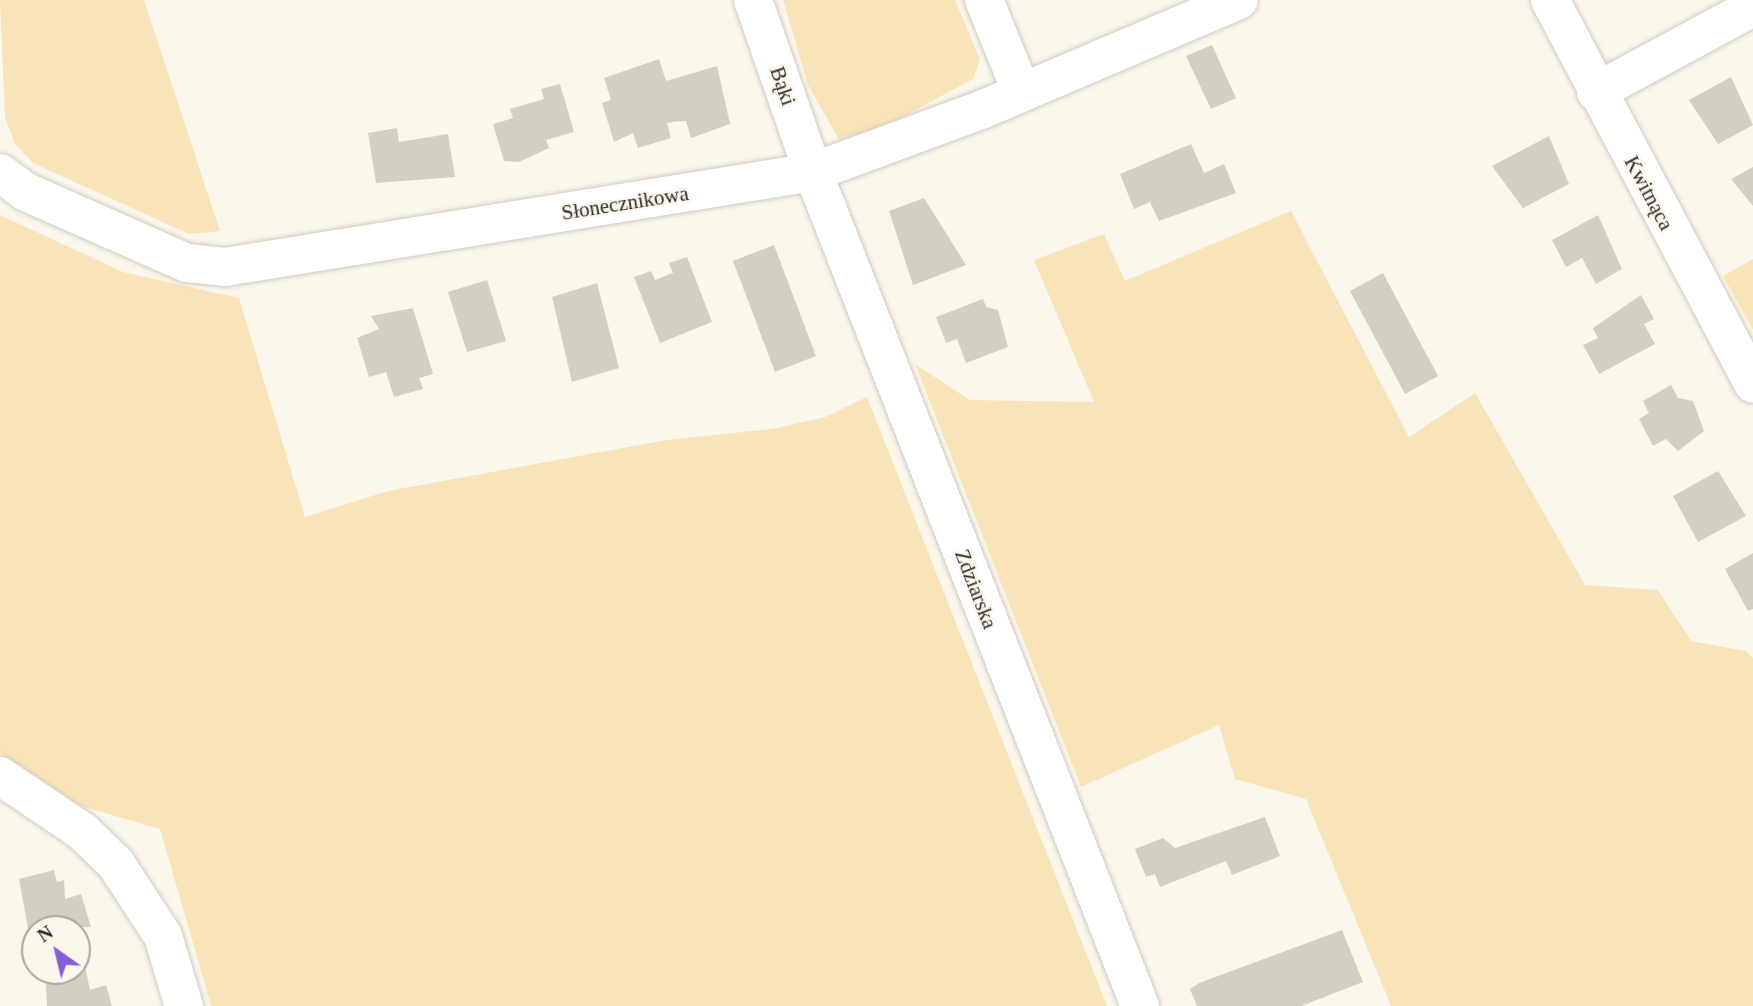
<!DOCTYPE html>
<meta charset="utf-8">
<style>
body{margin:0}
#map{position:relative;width:1753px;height:1006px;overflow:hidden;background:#fcf7ec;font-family:Georgia,serif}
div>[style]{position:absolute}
.green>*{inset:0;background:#f9e4b9}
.building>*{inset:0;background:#d4cfc4}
.roads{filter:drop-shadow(0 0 2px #d0cbc1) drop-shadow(0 0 2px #d0cbc1)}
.minor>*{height:38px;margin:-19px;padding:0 19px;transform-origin:19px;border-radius:19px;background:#fff}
span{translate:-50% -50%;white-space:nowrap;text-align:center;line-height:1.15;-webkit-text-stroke:5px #fcf7ec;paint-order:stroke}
.street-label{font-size:21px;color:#2c2a26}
.north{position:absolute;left:21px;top:915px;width:70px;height:70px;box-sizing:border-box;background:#fcf7ec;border:2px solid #a9a59d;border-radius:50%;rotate:326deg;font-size:19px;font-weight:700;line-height:28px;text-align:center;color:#2c2a26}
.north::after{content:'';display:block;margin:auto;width:24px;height:32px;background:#885ed8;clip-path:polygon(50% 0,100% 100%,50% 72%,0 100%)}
</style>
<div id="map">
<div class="green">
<i style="clip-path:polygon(0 0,144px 0,220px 231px,189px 234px,33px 163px,15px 144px,5px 117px)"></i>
<i style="clip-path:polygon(783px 0,955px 0,980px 59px,973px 79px,897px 120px,839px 140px,808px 85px)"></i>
<i style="clip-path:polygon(1291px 211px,1409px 437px,1475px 393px,1585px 585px,1658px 590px,1691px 641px,1745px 651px,1753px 658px,1753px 1006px,1391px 1006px,1306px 799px,1235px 779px,1219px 725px,1081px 787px,915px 364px,970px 400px,1094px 402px,1034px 260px,1104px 234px,1125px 281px)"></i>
<i style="clip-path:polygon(0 215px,123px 272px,239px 298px,305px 517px,388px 491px,667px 440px,772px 429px,825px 417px,867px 397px,1107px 1006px,211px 1006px,160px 829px,81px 806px,0 754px)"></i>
<i style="clip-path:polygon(1753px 259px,1753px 330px,1723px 276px)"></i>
</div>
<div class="building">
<i style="clip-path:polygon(1212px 45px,1236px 98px,1211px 109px,1186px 56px)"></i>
<i style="clip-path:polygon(659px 59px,666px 81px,717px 66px,730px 124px,691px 138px,686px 121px,672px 122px,667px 123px,671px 138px,638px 148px,633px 133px,614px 142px,602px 103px,611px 100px,604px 78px)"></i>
<i style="clip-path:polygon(1731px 77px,1753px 125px,1718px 144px,1689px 100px)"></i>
<i style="clip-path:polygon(560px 84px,574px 132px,546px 140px,549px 148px,519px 162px,504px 161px,493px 124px,513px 118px,510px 109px,544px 99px,541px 89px)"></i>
<i style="clip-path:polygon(397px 128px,399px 142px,448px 134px,455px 177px,376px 183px,368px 133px)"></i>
<i style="clip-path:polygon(1549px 136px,1569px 184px,1523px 208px,1492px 166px)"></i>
<i style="clip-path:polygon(1191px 144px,1204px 173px,1224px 164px,1236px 193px,1159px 221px,1150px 202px,1134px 209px,1120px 174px)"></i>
<i style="clip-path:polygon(1753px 167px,1753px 206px,1731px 179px)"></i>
<i style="clip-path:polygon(924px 198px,966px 265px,913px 285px,889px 211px)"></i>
<i style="clip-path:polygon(1598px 215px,1622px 269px,1596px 284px,1582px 258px,1566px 267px,1552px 240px)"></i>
<i style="clip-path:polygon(774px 245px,816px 356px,775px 372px,733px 261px)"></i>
<i style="clip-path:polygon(687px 257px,712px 322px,660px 343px,634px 277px,651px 271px,655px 280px,673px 273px,669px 263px)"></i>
<i style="clip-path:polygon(1383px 273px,1438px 376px,1405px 394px,1350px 291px)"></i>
<i style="clip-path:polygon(487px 280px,506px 341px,467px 352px,448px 292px)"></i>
<i style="clip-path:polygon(597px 283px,619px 368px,572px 382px,552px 297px)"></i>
<i style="clip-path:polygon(1641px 295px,1654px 319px,1644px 324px,1655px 344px,1599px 374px,1583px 345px,1598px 338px,1593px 328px)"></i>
<i style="clip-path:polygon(983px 299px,986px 307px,998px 310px,1008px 347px,966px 363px,957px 339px,946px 343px,936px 317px)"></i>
<i style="clip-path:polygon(413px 308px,433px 374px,419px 378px,423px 389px,394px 397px,386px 372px,369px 377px,357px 338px,379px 329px,371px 316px)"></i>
<i style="clip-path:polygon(1671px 385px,1678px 398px,1693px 401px,1704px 431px,1678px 451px,1666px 439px,1653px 446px,1639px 419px,1649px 413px,1643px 401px)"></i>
<i style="clip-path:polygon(1718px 471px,1746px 516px,1698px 542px,1673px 496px)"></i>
<i style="clip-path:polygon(1753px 553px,1753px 609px,1748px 611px,1725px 569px)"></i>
<i style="clip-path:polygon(1265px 817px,1280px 856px,1232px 875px,1226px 861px,1160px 887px,1155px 874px,1146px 877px,1135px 849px,1163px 838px,1175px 848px)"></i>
<i style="clip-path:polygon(54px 870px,57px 882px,64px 880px,65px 899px,81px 894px,91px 927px,35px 929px,32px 950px,19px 879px)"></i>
<i style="clip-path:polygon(1342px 930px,1363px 982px,1301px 1006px,1197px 1006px,1190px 989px,1199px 983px)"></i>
<i style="clip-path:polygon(78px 934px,90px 990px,106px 985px,112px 1006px,47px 1006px,45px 971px,77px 971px)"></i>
</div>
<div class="roads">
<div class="minor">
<i style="left:753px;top:0;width:182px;rotate:70.8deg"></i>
<i style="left:813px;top:172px;width:896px;rotate:68.59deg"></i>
<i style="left:984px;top:0;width:100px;rotate:67.8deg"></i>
<i style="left:1550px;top:0;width:434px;rotate:62.1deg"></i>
<i style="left:1596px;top:92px;width:179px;rotate:-28.4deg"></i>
<i style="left:0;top:173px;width:32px;rotate:36deg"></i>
<i style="left:26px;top:192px;width:176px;rotate:23.8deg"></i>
<i style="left:187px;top:263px;width:38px;rotate:6deg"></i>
<i style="left:225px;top:267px;width:596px;rotate:-9.18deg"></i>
<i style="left:813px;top:172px;width:179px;rotate:-20.3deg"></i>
<i style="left:981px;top:110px;width:280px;rotate:-23.1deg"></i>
<i style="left:0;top:776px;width:99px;rotate:33.9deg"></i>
<i style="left:82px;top:831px;width:47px;rotate:44.1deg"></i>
<i style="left:116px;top:864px;width:86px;rotate:56.9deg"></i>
<i style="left:163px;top:936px;width:73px;rotate:73.3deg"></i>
</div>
</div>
<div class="street-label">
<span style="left:783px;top:86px;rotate:71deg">Bąki</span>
<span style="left:1649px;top:193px;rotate:62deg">Kwitnąca</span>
<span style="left:625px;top:203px;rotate:-9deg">Słonecznikowa</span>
<span style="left:976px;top:589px;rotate:69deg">Zdziarska</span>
</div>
<div class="north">N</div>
</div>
